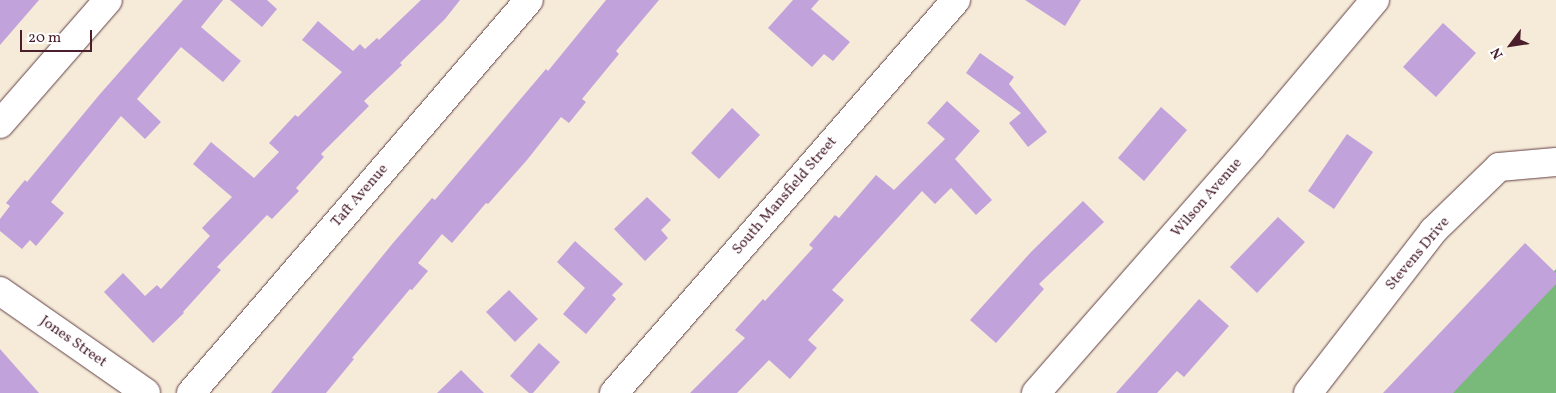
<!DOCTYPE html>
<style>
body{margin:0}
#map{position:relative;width:1556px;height:393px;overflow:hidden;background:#f5ebd8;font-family:Vollkorn,serif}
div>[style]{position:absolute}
.forest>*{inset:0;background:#79b97a}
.building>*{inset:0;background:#c2a2db}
.roads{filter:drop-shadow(0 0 1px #643e45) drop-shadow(0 0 1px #643e45)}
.minor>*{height:28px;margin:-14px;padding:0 14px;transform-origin:14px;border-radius:14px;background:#fff}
span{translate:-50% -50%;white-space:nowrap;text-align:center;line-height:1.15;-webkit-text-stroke:4px #fff;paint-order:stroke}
.street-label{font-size:15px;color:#4a1f2b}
.north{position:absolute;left:1486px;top:20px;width:50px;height:50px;-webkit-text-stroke:4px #fff;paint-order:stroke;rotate:239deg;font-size:14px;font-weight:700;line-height:20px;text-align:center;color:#4a1f2b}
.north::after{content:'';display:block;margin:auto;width:18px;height:22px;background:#4a1f2b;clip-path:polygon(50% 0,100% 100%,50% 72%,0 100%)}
.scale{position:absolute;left:20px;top:30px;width:72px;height:22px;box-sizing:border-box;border:2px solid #4a1f2b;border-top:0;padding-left:6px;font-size:15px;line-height:18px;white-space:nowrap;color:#4a1f2b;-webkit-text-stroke:4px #fff;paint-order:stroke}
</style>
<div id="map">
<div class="forest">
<i style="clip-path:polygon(1556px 269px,1556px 393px,1451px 393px)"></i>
</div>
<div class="building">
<i style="clip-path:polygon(0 0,39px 0,0 45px)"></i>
<i style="clip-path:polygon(183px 0,223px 0,201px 27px,241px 61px,223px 82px,181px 47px,137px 99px,161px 122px,145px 139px,121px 116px,51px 202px,64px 213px,36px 246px,30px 240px,22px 249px,0 231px,0 219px,10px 206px,6px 203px,25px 180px,27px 182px,100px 94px)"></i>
<i style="clip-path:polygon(230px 0,267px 0,277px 9px,262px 27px)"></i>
<i style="clip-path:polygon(421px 0,460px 0,445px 19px,400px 63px,402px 65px,364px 101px,369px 106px,321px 154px,324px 157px,296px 188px,299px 191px,272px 219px,267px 215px,217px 267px,221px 270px,183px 312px,184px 313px,153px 343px,104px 292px,123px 273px,145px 296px,157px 285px,161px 289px,210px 236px,202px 228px,232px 197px,193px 164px,211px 142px,254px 178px,279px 152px,269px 143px,295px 115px,298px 117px,342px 72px,302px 40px,318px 21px,353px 51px,360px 44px,365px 49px,377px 38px,379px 40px)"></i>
<i style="clip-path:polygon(606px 0,659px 0,616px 51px,619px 54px,582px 99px,586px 102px,569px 123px,561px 117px,527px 160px,488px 204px,486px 203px,452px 243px,442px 234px,418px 263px,428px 271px,412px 290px,410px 289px,352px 358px,354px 359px,326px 393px,271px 393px,393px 243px,432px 198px,435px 200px,546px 69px,548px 71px)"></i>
<i style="clip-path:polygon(793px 0,819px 0,811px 9px,850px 42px,833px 61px,824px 54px,812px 67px,768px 28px)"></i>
<i style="clip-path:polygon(1025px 0,1081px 0,1065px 26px)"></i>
<i style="clip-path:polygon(1443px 23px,1476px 53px,1436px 97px,1403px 67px)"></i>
<i style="clip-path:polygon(980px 53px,1014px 77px,1009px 84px,1047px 132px,1028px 147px,1009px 123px,1021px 113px,966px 73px)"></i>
<i style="clip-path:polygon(947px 101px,980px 131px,955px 159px,992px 200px,976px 215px,951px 188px,935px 204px,922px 191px,832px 290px,844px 300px,808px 340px,817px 348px,790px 379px,769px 360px,737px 393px,690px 393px,745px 338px,735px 330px,763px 299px,765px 301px,813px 248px,809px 245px,835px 215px,839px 218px,876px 175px,894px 190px,945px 139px,927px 123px)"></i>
<i style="clip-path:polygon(1161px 107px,1187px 130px,1144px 181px,1118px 158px)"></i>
<i style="clip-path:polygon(732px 108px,760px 135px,719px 179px,691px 153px)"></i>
<i style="clip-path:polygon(1347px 134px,1373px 152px,1334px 209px,1308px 191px)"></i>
<i style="clip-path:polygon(647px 197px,671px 220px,661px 230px,668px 238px,645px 261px,614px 229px)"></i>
<i style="clip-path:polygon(1083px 201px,1104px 222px,1039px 284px,1044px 289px,996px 343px,970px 320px,1031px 252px)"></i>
<i style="clip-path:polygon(1278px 217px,1305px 242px,1257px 293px,1230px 267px)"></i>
<i style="clip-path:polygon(575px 241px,623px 284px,612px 295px,616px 299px,586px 334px,563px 314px,585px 288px,557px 262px)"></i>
<i style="clip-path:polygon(1525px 243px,1556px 273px,1556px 284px,1453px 393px,1383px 393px)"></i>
<i style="clip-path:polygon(509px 290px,538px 319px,515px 342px,486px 312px)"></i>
<i style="clip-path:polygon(1199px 299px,1229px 326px,1184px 377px,1177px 371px,1157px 393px,1116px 393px)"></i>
<i style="clip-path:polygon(539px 343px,560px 362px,533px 393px,529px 393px,510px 376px)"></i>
<i style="clip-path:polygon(0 349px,39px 393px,0 393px)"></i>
<i style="clip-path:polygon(461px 370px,484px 393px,437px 393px)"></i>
</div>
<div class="roads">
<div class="minor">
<i style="left:0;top:124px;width:164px;rotate:-48.9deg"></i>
<i style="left:0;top:291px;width:178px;rotate:34.9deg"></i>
<i style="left:191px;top:393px;width:518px;rotate:-49.3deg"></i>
<i style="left:614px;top:393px;width:521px;rotate:-48.97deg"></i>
<i style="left:1036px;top:393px;width:328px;rotate:-48.8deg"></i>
<i style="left:1252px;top:146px;width:191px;rotate:-49.9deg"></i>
<i style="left:1308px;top:393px;width:205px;rotate:-52.3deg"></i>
<i style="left:1433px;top:231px;width:92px;rotate:-44.1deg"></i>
<i style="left:1499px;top:167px;width:57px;rotate:-5deg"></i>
</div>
</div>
<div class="street-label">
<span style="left:360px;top:196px;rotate:-49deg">Taft Avenue</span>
<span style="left:785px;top:196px;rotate:-49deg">South Mansfield Street</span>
<span style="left:1207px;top:198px;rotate:-49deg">Wilson Avenue</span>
<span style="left:1418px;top:254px;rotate:-50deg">Stevens Drive</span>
<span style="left:73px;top:342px;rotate:35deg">Jones Street</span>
</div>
<div class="north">N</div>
<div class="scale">20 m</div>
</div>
